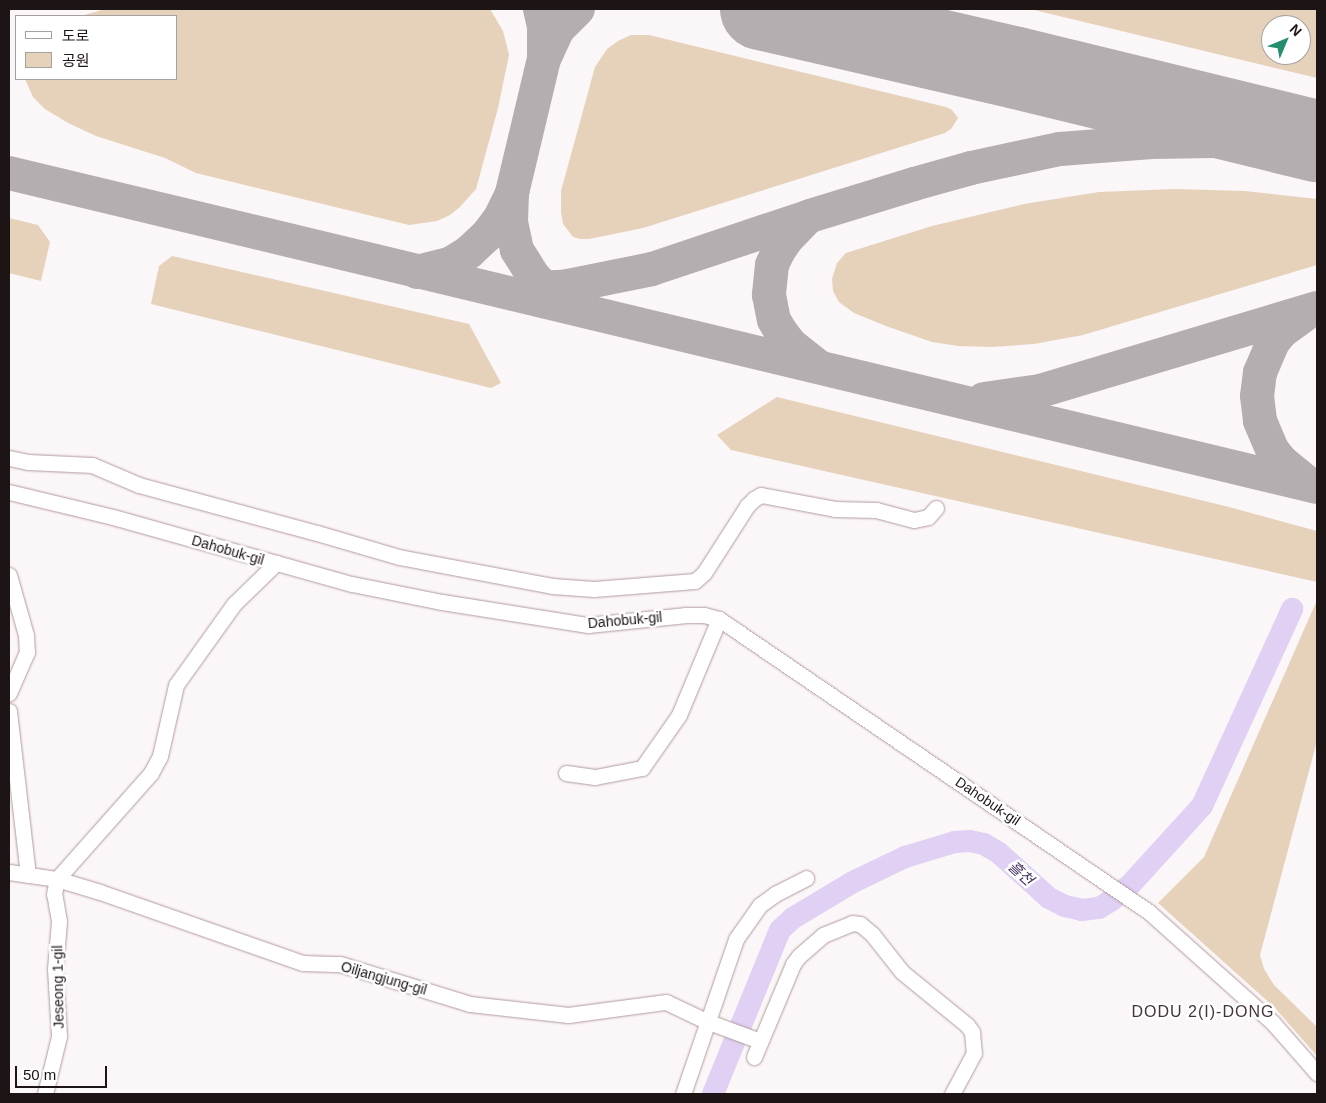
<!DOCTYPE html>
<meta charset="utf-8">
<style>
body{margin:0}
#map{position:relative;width:1326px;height:1103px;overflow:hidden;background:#fbf6f7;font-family:Helvetica,"Noto Sans KR",sans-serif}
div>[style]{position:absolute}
.green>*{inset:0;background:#e6d2ba}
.river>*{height:22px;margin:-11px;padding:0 11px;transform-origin:11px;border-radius:11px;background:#dfd0f4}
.taxiway>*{height:34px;margin:-17px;padding:0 17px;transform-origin:17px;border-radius:17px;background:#b4aeb0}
.runway>*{height:82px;margin:-41px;padding:0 41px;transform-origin:41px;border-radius:41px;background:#b4aeb0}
.roads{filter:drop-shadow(0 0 1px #b29a9d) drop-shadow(0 0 1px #b29a9d)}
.minor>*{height:15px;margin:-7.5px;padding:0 7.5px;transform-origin:7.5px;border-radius:7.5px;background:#fff}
span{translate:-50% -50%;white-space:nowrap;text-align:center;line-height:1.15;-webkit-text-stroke:5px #fff;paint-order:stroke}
.street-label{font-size:14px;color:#1d1416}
.water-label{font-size:15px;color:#483261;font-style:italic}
.quarter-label{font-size:16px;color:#473437;letter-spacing:1px}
.frame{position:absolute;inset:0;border:10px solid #1d1416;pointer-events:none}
.legend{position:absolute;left:15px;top:15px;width:162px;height:65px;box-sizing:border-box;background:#fff;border:1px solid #a5a1a2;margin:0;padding:6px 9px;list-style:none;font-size:15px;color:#1d1416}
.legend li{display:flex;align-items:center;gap:10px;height:25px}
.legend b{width:25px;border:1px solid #a5a1a2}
.north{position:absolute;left:1261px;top:15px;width:50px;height:50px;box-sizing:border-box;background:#fff;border:1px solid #a5a1a2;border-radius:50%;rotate:45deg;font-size:14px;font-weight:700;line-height:20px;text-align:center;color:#1d1416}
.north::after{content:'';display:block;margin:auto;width:18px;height:22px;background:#248f6e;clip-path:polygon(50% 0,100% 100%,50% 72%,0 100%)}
.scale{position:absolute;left:15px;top:1066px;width:92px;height:22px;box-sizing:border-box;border:2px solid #1d1416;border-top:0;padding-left:6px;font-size:15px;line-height:18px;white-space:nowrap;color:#1d1416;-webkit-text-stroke:4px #fff;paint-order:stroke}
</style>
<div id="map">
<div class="green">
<i style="clip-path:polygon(105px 9px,490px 9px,503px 31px,509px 55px,498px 108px,476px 189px,460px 207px,450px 215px,437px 221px,409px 225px,196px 173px,165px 158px,96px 136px,68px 123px,45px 109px,33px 97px,25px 79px,176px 79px,176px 16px,81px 16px)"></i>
<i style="clip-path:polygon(evenodd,1030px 9px,1317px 9px,1317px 78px,1030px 9px,1271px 25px,1301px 25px,1301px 55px,1271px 55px,1271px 25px)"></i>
<i style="clip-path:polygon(631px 35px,649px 35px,946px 107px,952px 110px,958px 118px,951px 129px,945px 133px,643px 228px,589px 239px,580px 239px,573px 237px,563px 224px,561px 212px,561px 191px,595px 67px,607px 49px,618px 41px)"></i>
<i style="clip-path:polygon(1175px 189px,1245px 191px,1317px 199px,1317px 265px,1083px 335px,1034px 344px,992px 347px,958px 346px,932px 342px,886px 326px,854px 313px,839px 302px,833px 291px,832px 279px,837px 263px,846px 253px,932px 226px,1024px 204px,1099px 192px)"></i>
<i style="clip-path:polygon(9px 218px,38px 225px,50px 242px,41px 281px,9px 273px)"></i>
<i style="clip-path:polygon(172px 256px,469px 324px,501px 383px,491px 388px,151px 304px,159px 266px)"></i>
<i style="clip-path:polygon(777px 397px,1229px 507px,1317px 531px,1317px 582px,731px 450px,717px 435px)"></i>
<i style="clip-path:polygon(1317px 600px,1317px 741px,1260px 955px,1264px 969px,1274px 985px,1317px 1027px,1317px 1056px,1275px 1008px,1158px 903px,1204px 857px)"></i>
</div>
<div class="river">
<i style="left:713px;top:1094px;width:177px;rotate:-67.8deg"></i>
<i style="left:780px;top:930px;width:18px;rotate:-43deg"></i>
<i style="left:793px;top:918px;width:70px;rotate:-31deg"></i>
<i style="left:853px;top:882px;width:58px;rotate:-25.7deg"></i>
<i style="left:905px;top:857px;width:52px;rotate:-16.7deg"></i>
<i style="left:955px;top:842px;width:15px;rotate:-4deg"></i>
<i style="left:970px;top:841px;width:14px;rotate:12deg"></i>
<i style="left:984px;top:844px;width:17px;rotate:31deg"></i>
<i style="left:999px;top:853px;width:67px;rotate:42deg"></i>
<i style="left:1049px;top:898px;width:18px;rotate:27deg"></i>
<i style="left:1065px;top:906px;width:17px;rotate:13deg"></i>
<i style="left:1082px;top:910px;width:17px;rotate:-7deg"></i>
<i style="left:1099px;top:908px;width:15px;rotate:-32deg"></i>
<i style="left:1112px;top:900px;width:23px;rotate:-40deg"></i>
<i style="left:1130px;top:885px;width:107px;rotate:-47.7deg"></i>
<i style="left:1202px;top:806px;width:217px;rotate:-65.4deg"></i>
</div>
<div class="taxiway">
<i style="left:540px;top:9px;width:17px;rotate:77deg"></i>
<i style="left:544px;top:26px;width:32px;rotate:90deg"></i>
<i style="left:9px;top:173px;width:1345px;rotate:13.5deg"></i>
<i style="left:512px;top:193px;width:29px;rotate:92deg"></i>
<i style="left:511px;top:222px;width:29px;rotate:78deg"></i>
<i style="left:517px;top:250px;width:31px;rotate:58deg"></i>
<i style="left:533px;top:276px;width:31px;rotate:45deg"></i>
<i style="left:808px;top:217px;width:32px;rotate:134deg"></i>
<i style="left:786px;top:240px;width:14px;rotate:124deg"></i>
<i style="left:778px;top:252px;width:14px;rotate:115deg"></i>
<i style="left:772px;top:265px;width:30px;rotate:96deg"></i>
<i style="left:769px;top:295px;width:25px;rotate:79deg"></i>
<i style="left:774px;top:320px;width:14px;rotate:60deg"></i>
<i style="left:781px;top:332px;width:16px;rotate:52deg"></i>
<i style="left:791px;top:345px;width:33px;rotate:38deg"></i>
<i style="left:417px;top:272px;width:34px;rotate:-14deg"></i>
<i style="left:450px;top:264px;width:22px;rotate:-32deg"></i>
<i style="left:469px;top:252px;width:26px;rotate:-43deg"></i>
<i style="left:488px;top:234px;width:20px;rotate:-53deg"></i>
<i style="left:500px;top:218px;width:28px;rotate:-64deg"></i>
<i style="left:512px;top:193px;width:138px;rotate:-76.6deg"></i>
<i style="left:544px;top:59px;width:33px;rotate:-65deg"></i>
<i style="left:558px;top:29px;width:28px;rotate:-45deg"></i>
<i style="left:530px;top:288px;width:33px;rotate:-2deg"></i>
<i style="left:563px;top:287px;width:91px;rotate:-11.4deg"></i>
<i style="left:652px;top:269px;width:167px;rotate:-18.5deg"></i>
<i style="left:810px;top:216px;width:109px;rotate:-17.1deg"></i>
<i style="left:914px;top:184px;width:59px;rotate:-15.7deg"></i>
<i style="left:971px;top:168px;width:91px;rotate:-12.1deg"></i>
<i style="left:1060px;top:149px;width:92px;rotate:-4.4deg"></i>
<i style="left:1152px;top:142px;width:63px;rotate:-0.9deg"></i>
<i style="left:1215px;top:141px;width:102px;rotate:4.5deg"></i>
<i style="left:1303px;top:316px;width:26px;rotate:144deg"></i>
<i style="left:1282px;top:331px;width:14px;rotate:129deg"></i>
<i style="left:1273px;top:342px;width:33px;rotate:113deg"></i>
<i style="left:1260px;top:372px;width:24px;rotate:97deg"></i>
<i style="left:1257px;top:396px;width:25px;rotate:83deg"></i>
<i style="left:1260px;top:421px;width:33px;rotate:67deg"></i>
<i style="left:1273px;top:451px;width:14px;rotate:51deg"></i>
<i style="left:1282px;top:462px;width:32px;rotate:39deg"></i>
<i style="left:984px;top:399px;width:57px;rotate:-8.1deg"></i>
<i style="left:1040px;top:391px;width:289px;rotate:-16.7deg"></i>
</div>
<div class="runway">
<i style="left:761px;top:9px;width:263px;rotate:13deg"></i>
<i style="left:1017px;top:68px;width:309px;rotate:13.7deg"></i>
</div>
<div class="roads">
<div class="minor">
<i style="left:9px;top:458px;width:19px;rotate:12deg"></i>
<i style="left:28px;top:462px;width:64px;rotate:2.7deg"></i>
<i style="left:92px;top:465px;width:51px;rotate:23.1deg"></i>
<i style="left:139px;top:485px;width:184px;rotate:15.1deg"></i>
<i style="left:317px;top:533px;width:85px;rotate:16.3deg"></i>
<i style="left:399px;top:557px;width:157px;rotate:10.7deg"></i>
<i style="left:553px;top:586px;width:41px;rotate:4.2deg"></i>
<i style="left:594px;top:589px;width:101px;rotate:-4.5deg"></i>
<i style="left:695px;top:581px;width:12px;rotate:-42deg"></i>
<i style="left:704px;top:573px;width:80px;rotate:-57.3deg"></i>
<i style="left:747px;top:506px;width:10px;rotate:-45deg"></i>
<i style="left:754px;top:499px;width:8px;rotate:-30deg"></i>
<i style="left:761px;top:495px;width:75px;rotate:10.7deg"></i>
<i style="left:835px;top:509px;width:41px;rotate:1.4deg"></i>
<i style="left:876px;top:510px;width:39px;rotate:15deg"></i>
<i style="left:914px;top:520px;width:14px;rotate:-12deg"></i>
<i style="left:928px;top:517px;width:12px;rotate:-48deg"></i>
<i style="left:9px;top:492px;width:107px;rotate:13.5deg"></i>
<i style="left:113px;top:517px;width:248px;rotate:15.7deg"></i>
<i style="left:352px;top:584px;width:92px;rotate:11.3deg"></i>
<i style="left:442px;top:602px;width:148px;rotate:9deg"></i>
<i style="left:588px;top:625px;width:99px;rotate:-5.8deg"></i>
<i style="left:686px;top:615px;width:18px"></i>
<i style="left:704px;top:615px;width:16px;rotate:15deg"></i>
<i style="left:719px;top:619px;width:520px;rotate:34.27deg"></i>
<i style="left:1149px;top:912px;width:166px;rotate:41.8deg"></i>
<i style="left:1273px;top:1023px;width:67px;rotate:48.7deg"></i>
<i style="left:9px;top:575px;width:62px;rotate:74.2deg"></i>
<i style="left:26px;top:635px;width:17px;rotate:87deg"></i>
<i style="left:27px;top:652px;width:45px;rotate:113.7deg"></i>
<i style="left:9px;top:711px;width:165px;rotate:83.4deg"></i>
<i style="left:566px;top:773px;width:29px;rotate:8deg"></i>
<i style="left:595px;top:777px;width:48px;rotate:-10.8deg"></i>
<i style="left:642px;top:768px;width:65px;rotate:-55.1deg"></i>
<i style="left:679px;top:715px;width:104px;rotate:-67.4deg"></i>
<i style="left:9px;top:872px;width:49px;rotate:8.3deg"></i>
<i style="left:57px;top:879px;width:45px;rotate:16.8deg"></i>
<i style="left:100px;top:892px;width:215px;rotate:19.3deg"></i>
<i style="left:303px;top:963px;width:37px;rotate:2deg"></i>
<i style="left:340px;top:964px;width:136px;rotate:17.1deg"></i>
<i style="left:470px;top:1004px;width:99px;rotate:6.4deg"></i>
<i style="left:568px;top:1015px;width:99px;rotate:-7.6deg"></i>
<i style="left:666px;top:1002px;width:44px;rotate:25.4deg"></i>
<i style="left:706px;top:1021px;width:58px;rotate:20.3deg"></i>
<i style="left:754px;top:1057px;width:101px;rotate:-67.2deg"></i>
<i style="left:793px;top:964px;width:10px;rotate:-53deg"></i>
<i style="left:799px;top:956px;width:32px;rotate:-41deg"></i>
<i style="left:823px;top:935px;width:31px;rotate:-22deg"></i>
<i style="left:852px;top:923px;width:8px;rotate:7deg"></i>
<i style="left:860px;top:924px;width:16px;rotate:40deg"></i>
<i style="left:872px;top:934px;width:48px;rotate:51.7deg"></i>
<i style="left:902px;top:972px;width:84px;rotate:39.2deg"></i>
<i style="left:967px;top:1025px;width:9px;rotate:54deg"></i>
<i style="left:972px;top:1032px;width:21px;rotate:85deg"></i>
<i style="left:974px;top:1053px;width:47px;rotate:118.2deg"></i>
<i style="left:45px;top:1094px;width:60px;rotate:-76.4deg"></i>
<i style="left:59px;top:1036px;width:67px;rotate:-93.4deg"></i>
<i style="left:55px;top:969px;width:48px;rotate:-85.2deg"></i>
<i style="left:59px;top:921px;width:27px;rotate:-100deg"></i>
<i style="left:54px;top:894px;width:15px;rotate:-79deg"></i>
<i style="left:57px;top:879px;width:142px;rotate:-48.4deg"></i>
<i style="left:151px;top:773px;width:19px;rotate:-62deg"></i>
<i style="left:160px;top:756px;width:73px;rotate:-77.3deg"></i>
<i style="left:176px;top:685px;width:100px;rotate:-54.4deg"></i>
<i style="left:234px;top:604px;width:59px;rotate:-44.3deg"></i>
<i style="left:683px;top:1094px;width:164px;rotate:-71.1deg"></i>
<i style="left:736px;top:939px;width:42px;rotate:-54.8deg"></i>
<i style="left:760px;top:905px;width:19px;rotate:-36deg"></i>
<i style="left:775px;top:894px;width:35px;rotate:-27deg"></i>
</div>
</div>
<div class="street-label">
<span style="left:228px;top:550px;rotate:16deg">Dahobuk-gil</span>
<span style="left:625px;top:620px;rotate:-5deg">Dahobuk-gil</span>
<span style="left:988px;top:801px;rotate:34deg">Dahobuk-gil</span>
<span style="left:384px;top:978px;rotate:16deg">Oiljangjung-gil</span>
<span style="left:58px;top:987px;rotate:-91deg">Jeseong 1-gil</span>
</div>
<div class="water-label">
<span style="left:1021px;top:873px;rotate:42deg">흘천</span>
</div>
<div class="quarter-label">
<span style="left:1203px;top:1012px">DODU 2(I)-DONG</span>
</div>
<div class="frame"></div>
<ul class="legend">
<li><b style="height:6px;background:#fff"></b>도로</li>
<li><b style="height:14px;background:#e6d2ba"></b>공원</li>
</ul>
<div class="north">N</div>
<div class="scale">50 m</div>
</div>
